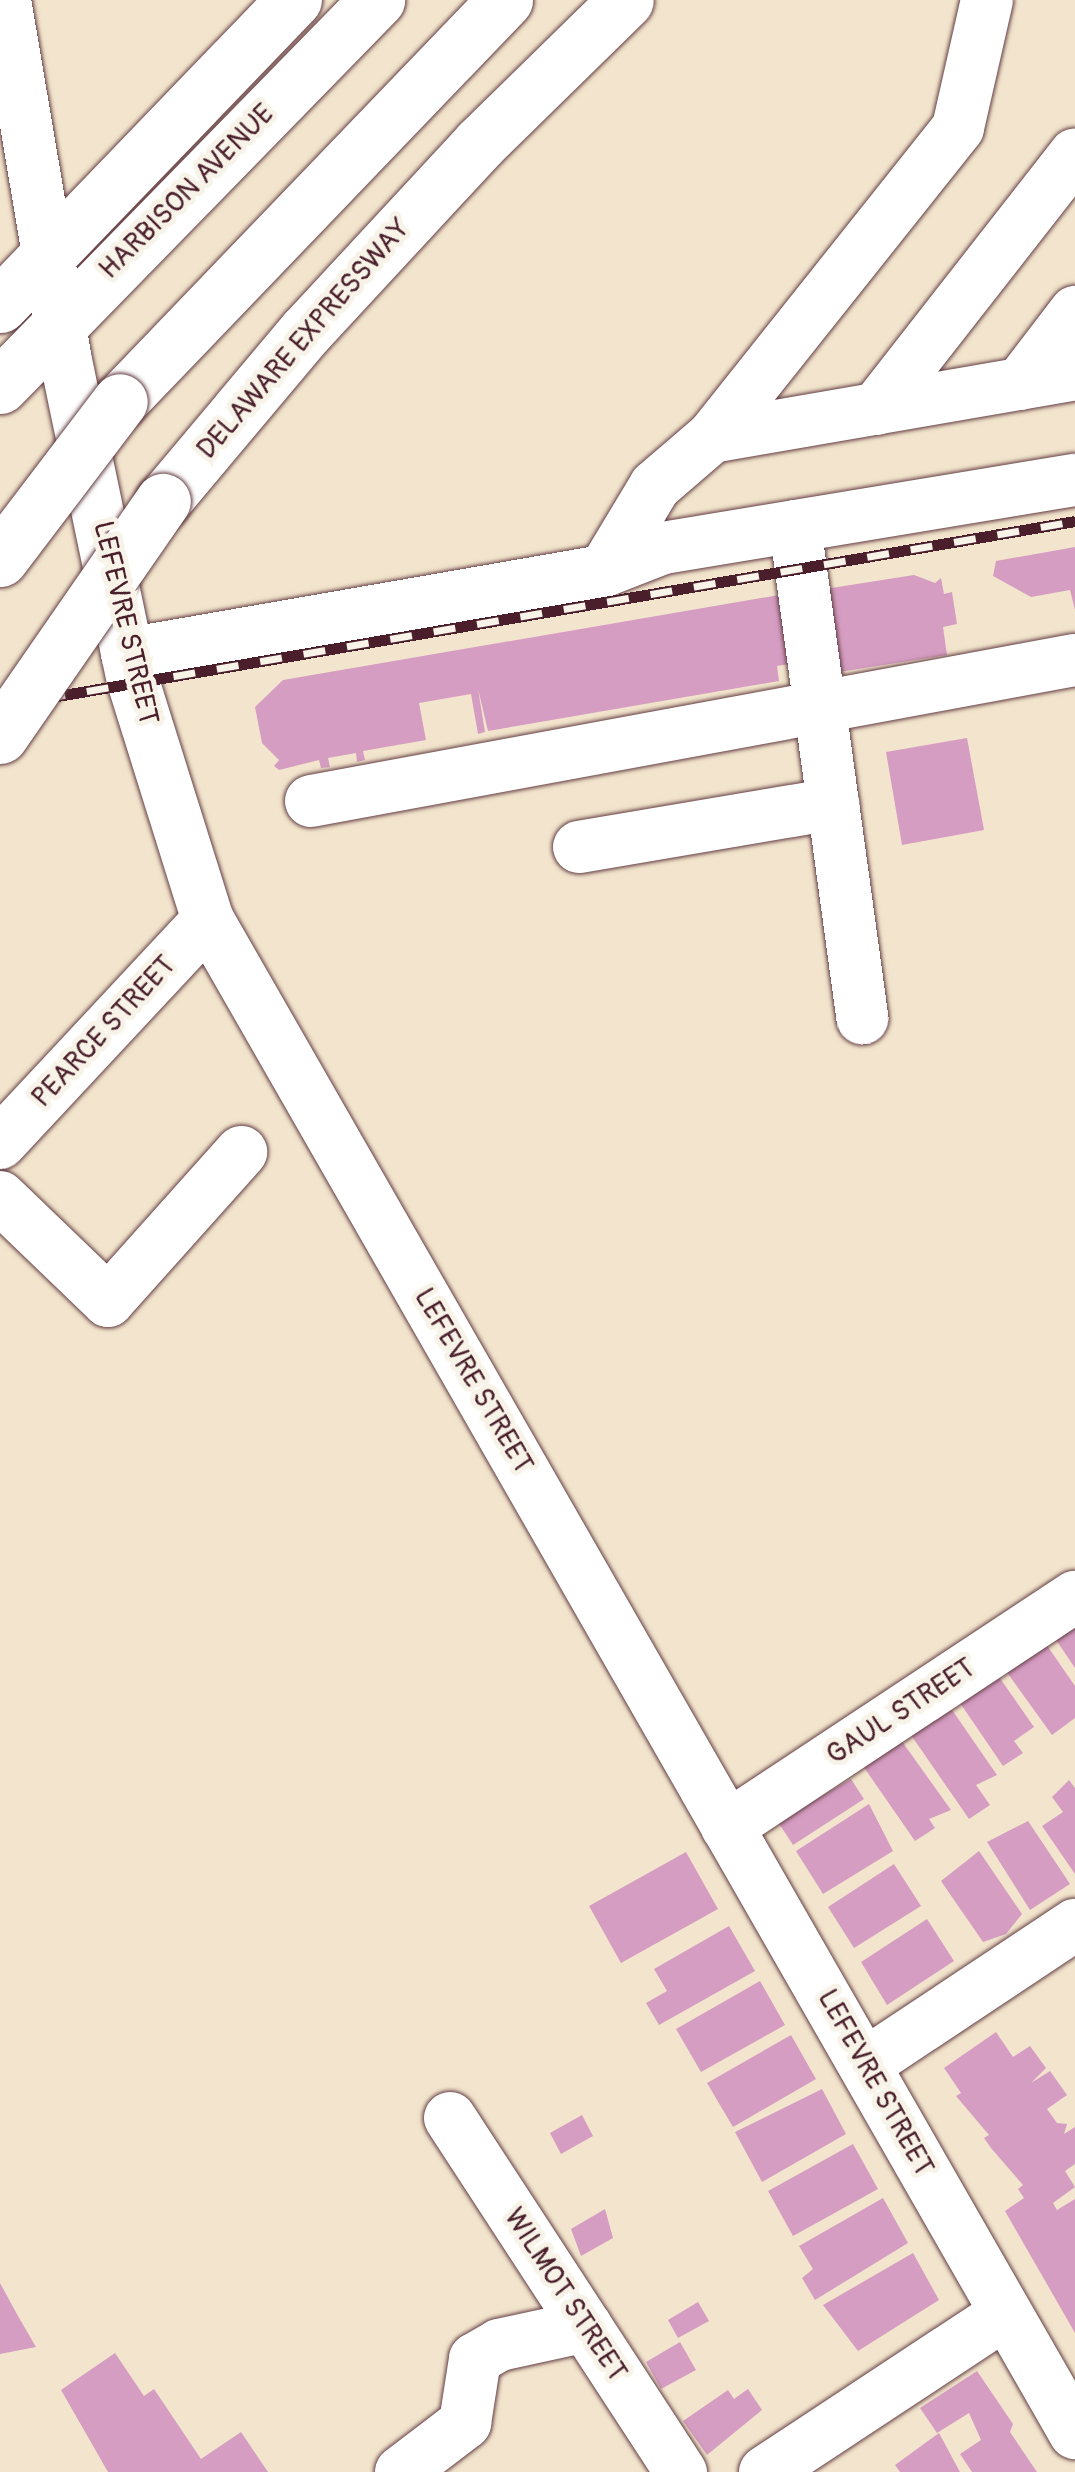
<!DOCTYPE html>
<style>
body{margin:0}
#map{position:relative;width:1075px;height:2472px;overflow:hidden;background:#f3e5cd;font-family:Pangolin,sans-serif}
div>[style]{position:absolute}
.building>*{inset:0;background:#d59dc2}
.roads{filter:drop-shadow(0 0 2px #633d43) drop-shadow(0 0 2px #633d43)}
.minor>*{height:52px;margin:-26px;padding:0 26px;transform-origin:26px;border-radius:26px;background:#fff}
.major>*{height:55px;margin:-27.5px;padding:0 27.5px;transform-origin:27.5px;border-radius:27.5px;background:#fff}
.highway>*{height:55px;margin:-27.5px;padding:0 27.5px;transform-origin:27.5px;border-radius:27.5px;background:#fff}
.rail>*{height:11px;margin-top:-5.5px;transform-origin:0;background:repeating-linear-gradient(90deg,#f7f3e8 0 22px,#4a1f2b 0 44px);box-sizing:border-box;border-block:2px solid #4a1f2b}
.bridges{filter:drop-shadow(0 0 2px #633d43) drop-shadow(0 0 2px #633d43)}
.highway-bridge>*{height:55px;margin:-27.5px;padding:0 27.5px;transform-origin:27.5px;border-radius:27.5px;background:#fff}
span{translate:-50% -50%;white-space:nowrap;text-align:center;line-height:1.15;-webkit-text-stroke:10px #f7f3e8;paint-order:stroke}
.street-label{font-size:28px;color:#4a1f2b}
</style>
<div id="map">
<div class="building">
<i style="clip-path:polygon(1075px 547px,1075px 610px,1070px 590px,1031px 597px,993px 576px,996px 561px)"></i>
<i style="clip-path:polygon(914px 575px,935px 583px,941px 578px,944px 594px,952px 592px,957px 624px,943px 627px,947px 655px,839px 672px,825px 589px)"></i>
<i style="clip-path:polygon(785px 594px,796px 663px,777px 666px,779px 681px,488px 731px,478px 689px,485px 732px,478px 734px,471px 694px,419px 703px,426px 740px,363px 751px,365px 760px,357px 762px,356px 753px,328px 758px,330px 767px,321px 768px,319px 760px,279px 770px,274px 766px,279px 760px,262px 743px,255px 707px,283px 680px)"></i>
<i style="clip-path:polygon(967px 738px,984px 830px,902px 845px,886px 752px)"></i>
<i style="clip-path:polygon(1075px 1622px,1075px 1668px,1054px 1637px)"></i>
<i style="clip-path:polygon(1046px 1644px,1075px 1686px,1075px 1718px,1052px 1735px,1006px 1671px)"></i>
<i style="clip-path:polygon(997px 1674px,1034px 1727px,1014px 1741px,1023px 1753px,1003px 1766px,958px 1700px)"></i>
<i style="clip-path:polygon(950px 1707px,997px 1775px,976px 1785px,990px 1805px,969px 1819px,911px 1735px)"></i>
<i style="clip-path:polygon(901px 1740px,951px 1810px,929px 1819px,935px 1828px,915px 1841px,863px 1766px)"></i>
<i style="clip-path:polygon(851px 1779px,864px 1799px,793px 1845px,778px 1822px)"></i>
<i style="clip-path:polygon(1069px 1780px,1075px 1788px,1075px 1874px,1042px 1826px,1063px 1812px,1052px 1797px)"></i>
<i style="clip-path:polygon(869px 1804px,893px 1851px,823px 1894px,796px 1851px)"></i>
<i style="clip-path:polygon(1028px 1821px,1070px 1884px,1030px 1910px,987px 1842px)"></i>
<i style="clip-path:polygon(979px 1851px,1022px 1914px,1006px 1934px,983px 1942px,941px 1881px)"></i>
<i style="clip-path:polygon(686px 1852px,718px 1909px,621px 1963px,589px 1906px)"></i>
<i style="clip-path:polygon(894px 1864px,921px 1906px,854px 1948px,828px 1907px)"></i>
<i style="clip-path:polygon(927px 1919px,954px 1961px,887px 2005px,861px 1962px)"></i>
<i style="clip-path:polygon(729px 1926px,755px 1971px,659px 2025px,646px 2003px,667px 1991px,654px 1969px)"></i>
<i style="clip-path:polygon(760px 1981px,785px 2025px,701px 2072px,676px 2029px)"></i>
<i style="clip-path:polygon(996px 2032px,1013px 2057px,1030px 2046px,1046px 2068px,1031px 2083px,1050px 2071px,1067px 2095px,1047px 2109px,1057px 2123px,1067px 2124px,1064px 2134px,1075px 2127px,1075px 2164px,1065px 2171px,1075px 2187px,1053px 2203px,1057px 2210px,1075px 2199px,1075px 2333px,1005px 2211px,1024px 2198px,1018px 2189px,1023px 2185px,991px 2148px,984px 2138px,989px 2135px,956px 2096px,961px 2093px,944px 2068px)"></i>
<i style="clip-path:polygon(791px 2035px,816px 2079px,733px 2127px,707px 2083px)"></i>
<i style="clip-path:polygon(822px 2089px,846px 2134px,762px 2182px,735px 2132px)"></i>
<i style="clip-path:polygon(582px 2115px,593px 2136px,561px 2154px,550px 2133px)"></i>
<i style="clip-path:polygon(853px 2144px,878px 2189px,793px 2236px,768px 2191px)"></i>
<i style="clip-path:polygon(883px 2198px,908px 2243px,815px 2300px,802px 2278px,813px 2269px,799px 2246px)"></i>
<i style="clip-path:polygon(605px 2209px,613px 2238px,581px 2256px,571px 2229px)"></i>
<i style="clip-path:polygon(913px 2253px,939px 2300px,858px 2351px,823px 2305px)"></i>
<i style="clip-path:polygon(0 2283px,18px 2316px,36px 2347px,0 2354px)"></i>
<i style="clip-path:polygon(698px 2302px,709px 2321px,678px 2338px,668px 2320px)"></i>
<i style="clip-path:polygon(680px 2342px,696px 2370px,661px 2389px,646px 2362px)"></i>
<i style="clip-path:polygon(115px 2353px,144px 2396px,154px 2389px,201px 2459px,241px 2432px,268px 2472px,108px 2472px,61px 2390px)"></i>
<i style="clip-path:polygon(977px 2371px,1013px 2424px,1010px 2432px,1037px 2472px,972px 2472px,960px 2454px,981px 2440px,969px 2413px,937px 2433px,920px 2408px)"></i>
<i style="clip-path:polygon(748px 2389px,762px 2410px,707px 2455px,683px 2421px,728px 2390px,734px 2399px)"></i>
<i style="clip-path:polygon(939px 2433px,960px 2472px,900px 2472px,895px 2465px)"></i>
</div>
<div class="roads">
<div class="minor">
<i style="left:5px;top:0;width:361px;rotate:80.4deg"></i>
<i style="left:65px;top:356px;width:332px;rotate:78.2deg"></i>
<i style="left:133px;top:681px;width:250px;rotate:72.6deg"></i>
<i style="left:208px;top:920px;width:1744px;rotate:60.19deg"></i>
<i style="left:987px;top:0;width:131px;rotate:102.8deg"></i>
<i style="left:958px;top:128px;width:395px;rotate:128.5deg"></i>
<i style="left:712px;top:437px;width:368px;rotate:-9.8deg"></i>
<i style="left:1020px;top:384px;width:91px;rotate:-52.6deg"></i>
<i style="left:876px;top:409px;width:323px;rotate:-52deg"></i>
<i style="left:795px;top:526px;width:497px;rotate:82.2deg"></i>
<i style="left:604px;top:571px;width:99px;rotate:-59deg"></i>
<i style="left:655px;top:486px;width:75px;rotate:-40.7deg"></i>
<i style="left:127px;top:654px;width:484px;rotate:-9.9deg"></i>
<i style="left:604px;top:571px;width:63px;rotate:-21.3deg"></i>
<i style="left:663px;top:548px;width:418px;rotate:-9.4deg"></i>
<i style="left:311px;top:801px;width:777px;rotate:-10.46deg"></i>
<i style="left:579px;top:847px;width:258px;rotate:-9.6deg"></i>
<i style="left:0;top:1143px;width:305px;rotate:-47deg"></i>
<i style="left:0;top:1197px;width:150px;rotate:43.9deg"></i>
<i style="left:108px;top:1301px;width:200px;rotate:-48.2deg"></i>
<i style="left:727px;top:1827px;width:417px;rotate:-33.5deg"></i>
<i style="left:867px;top:2063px;width:250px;rotate:-33.6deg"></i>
<i style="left:450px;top:2118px;width:423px;rotate:56.9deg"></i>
<i style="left:401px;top:2472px;width:81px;rotate:-37.4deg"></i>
<i style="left:465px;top:2423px;width:65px;rotate:-81.1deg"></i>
<i style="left:475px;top:2359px;width:28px;rotate:-30deg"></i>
<i style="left:499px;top:2345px;width:89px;rotate:-12.3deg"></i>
<i style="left:765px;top:2472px;width:285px;rotate:-33.4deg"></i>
</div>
<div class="major">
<i style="left:0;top:305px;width:424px;rotate:-46.1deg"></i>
<i style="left:0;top:386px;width:540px;rotate:-45.68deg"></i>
</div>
<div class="highway">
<i style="left:120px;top:401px;width:556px;rotate:-46.17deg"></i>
<i style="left:163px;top:501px;width:221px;rotate:-50deg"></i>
<i style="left:305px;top:332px;width:258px;rotate:-47.2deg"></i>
<i style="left:480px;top:143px;width:204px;rotate:-44.4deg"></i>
</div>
</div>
<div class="rail">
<i style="left:0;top:706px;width:1091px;rotate:-9.76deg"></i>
</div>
<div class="bridges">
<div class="highway-bridge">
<i style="left:0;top:559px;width:198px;rotate:-52.8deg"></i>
<i style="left:0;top:736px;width:286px;rotate:-55.3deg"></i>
</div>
</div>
<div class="street-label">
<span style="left:187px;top:192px;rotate:-45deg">HARBISON AVENUE</span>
<span style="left:304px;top:339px;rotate:-49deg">DELAWARE EXPRESSWAY</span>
<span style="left:125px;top:623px;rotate:77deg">LEFEVRE STREET</span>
<span style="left:104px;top:1032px;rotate:-47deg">PEARCE STREET</span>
<span style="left:473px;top:1381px;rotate:60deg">LEFEVRE STREET</span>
<span style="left:901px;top:1712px;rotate:-33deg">GAUL STREET</span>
<span style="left:875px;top:2083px;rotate:61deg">LEFEVRE STREET</span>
<span style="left:565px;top:2295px;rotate:57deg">WILMOT STREET</span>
</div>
</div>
